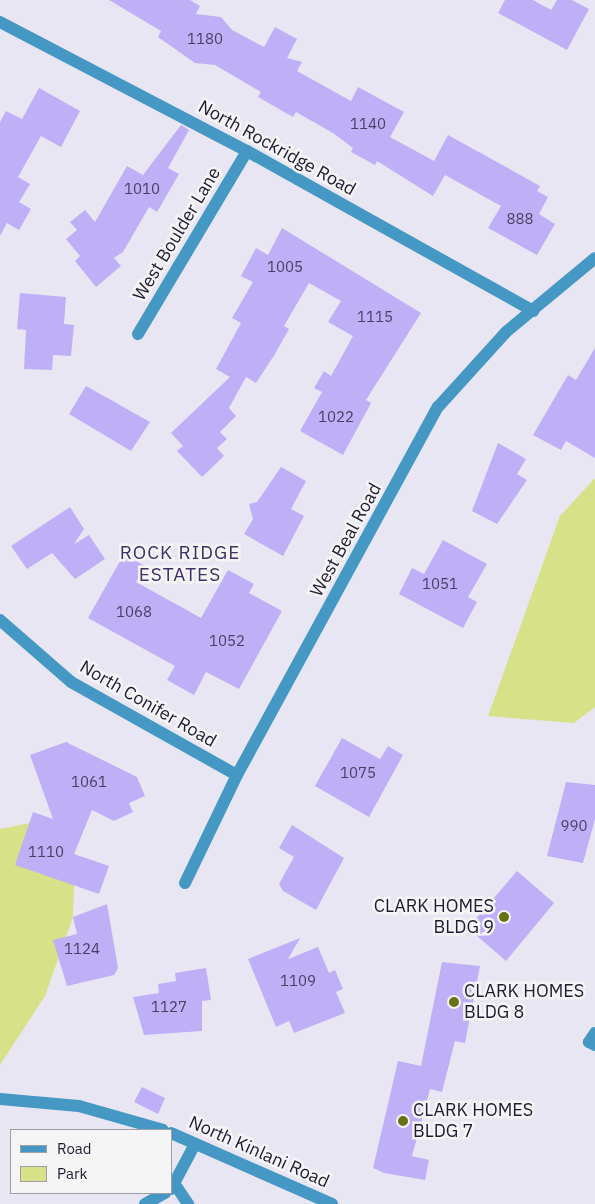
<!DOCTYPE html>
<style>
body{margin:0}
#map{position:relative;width:595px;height:1204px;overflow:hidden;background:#e9e6f4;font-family:"IBM Plex Sans",sans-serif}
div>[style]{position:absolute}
.green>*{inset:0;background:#d7e188}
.building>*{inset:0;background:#bfaff6}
.service>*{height:12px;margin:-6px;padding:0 6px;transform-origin:6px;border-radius:6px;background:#4598c3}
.minor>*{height:12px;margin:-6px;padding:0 6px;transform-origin:6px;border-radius:6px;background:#4598c3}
.dots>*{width:14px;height:14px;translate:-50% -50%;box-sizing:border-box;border:2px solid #f5f5f5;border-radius:50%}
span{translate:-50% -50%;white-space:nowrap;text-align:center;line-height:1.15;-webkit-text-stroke:5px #f5f5f5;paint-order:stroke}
.number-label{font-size:15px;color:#483f64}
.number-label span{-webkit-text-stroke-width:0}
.street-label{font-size:18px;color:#201a33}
.poi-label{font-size:18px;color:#201a33}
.right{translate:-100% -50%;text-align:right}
.left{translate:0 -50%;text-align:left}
.neighbourhood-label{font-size:19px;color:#3f2f68;letter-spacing:1px}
.legend{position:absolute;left:10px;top:1129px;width:162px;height:65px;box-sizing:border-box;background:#f5f5f5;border:1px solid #a09da7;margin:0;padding:6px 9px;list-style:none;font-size:15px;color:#201a33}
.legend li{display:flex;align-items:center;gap:10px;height:25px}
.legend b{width:25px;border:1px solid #a09da7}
</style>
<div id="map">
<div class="green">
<i style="clip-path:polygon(595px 478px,595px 707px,574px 723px,488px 716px,560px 516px)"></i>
<i style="clip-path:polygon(30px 823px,75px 850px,73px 917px,45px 996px,0 1065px,0 829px)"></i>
</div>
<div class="building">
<i style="clip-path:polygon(109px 0,190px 0,200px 6px,196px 14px,221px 17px,232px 30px,264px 47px,275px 27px,297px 39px,287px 58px,302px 62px,297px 71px,351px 101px,358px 87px,404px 112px,390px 137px,434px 161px,448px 135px,540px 186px,537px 191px,548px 197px,539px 214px,555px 224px,537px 255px,488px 228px,501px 206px,445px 175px,433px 196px,377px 161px,375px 165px,351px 152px,353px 148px,333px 133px,296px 112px,293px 117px,258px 97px,261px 92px,215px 65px,195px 63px,158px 37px,161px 31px)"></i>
<i style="clip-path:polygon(505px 0,533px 0,551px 10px,557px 0,572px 0,589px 9px,567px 50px,498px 13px)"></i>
<i style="clip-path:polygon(39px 88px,80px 111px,61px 147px,41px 136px,18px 177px,30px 184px,19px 202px,31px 209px,19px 230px,7px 223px,0 236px,0 122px,6px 111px,22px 119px)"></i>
<i style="clip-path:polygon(181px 125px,189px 130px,168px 168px,179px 174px,157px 212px,149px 207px,123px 252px,114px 258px,121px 266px,96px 287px,75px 261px,80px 256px,66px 239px,77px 230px,70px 222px,85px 210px,95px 222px,127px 166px,143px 175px)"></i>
<i style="clip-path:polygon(282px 228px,421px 313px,366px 400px,371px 403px,343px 455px,300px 431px,322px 392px,314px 388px,324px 371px,331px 376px,353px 336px,328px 322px,341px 301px,309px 283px,284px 326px,289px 329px,275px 354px,256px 383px,246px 377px,229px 408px,236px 416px,220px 432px,227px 439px,217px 448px,224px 456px,202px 477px,177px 451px,183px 446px,171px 433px,230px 377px,216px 369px,241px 323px,232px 318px,253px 282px,241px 276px,256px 248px,268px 255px)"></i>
<i style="clip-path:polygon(20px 293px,66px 297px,64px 324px,74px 325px,71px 356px,53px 355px,52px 370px,24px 369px,26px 330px,17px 329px)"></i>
<i style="clip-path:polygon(595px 348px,595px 458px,566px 441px,561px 450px,533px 435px,568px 375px,576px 380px)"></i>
<i style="clip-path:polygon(86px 386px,150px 422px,131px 451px,69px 414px)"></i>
<i style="clip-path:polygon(498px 443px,526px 459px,517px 474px,527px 480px,497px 524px,472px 511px)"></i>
<i style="clip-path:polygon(281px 467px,306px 481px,291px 509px,304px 516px,283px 556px,244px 534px,253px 519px,249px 504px,257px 502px)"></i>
<i style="clip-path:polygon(70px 507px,84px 529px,74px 544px,89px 535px,105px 559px,75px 579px,52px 553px,27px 569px,11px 546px)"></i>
<i style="clip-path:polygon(443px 540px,487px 564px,468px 597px,477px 602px,463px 628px,399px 594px,412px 568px,424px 574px)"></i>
<i style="clip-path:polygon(124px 554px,145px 566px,136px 582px,201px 618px,228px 570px,254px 584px,249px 593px,282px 611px,239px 689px,206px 672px,194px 695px,167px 680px,175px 666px,88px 618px)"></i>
<i style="clip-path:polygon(342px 738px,380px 759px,388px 746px,403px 755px,369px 817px,315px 786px)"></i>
<i style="clip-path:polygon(66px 742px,137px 777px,145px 796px,129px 803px,133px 812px,114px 821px,92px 810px,74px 854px,109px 866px,99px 894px,15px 865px,33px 812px,53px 819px,30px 755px)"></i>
<i style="clip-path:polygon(566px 782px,595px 785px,595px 819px,583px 863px,547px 856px)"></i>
<i style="clip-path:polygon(292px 825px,344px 858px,316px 910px,283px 891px,279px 884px,294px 857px,279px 848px)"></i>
<i style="clip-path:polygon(517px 871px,554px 903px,506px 961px,468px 928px)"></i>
<i style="clip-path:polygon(107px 904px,118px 968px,114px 975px,67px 986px,53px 940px,77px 934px,73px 917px)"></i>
<i style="clip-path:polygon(300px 938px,288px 959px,318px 947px,329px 973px,335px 970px,343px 989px,336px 992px,345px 1013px,294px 1033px,289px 1021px,276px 1027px,248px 959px)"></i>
<i style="clip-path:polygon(442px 962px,480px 966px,465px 1043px,455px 1041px,442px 1092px,430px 1089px,412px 1156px,429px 1160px,425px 1180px,384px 1173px,373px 1168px,398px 1061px,421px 1066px)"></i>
<i style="clip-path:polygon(206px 968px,211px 1000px,202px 1001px,202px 1031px,144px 1035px,133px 997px,159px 993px,158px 984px,176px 981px,175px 973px)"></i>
<i style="clip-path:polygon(142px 1087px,165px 1098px,158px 1114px,134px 1102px)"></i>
</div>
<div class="service">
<i style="left:176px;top:1186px;width:22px;rotate:56deg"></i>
<i style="left:171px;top:1189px;width:51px;rotate:-61.9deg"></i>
<i style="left:145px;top:1204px;width:23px;rotate:-29deg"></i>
</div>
<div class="minor">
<i style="left:0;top:22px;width:279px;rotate:27.6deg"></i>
<i style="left:247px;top:151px;width:328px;rotate:29.2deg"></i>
<i style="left:138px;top:334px;width:213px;rotate:-59.2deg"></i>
<i style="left:0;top:620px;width:94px;rotate:41.1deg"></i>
<i style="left:71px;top:682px;width:190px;rotate:29.3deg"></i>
<i style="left:185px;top:883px;width:120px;rotate:-64.3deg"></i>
<i style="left:237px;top:775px;width:419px;rotate:-61.4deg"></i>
<i style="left:438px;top:407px;width:101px;rotate:-47.8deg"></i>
<i style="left:506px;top:332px;width:116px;rotate:-39.7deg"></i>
<i style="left:595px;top:1033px;width:11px;rotate:124deg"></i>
<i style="left:589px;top:1042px;width:7px;rotate:27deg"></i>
<i style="left:0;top:1099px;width:79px;rotate:5.1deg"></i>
<i style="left:79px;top:1106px;width:87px;rotate:15.9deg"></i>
<i style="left:171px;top:1133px;width:176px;rotate:23.8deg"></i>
</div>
<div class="dots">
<i style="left:504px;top:917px;background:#697016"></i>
<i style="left:454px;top:1002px;background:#697016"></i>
<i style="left:403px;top:1121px;background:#697016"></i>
</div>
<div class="number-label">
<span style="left:205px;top:39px">1180</span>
<span style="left:368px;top:124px">1140</span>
<span style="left:142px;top:189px">1010</span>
<span style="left:520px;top:219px">888</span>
<span style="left:285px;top:267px">1005</span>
<span style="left:375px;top:317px">1115</span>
<span style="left:336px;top:417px">1022</span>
<span style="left:440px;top:584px">1051</span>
<span style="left:134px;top:612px">1068</span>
<span style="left:227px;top:641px">1052</span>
<span style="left:358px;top:773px">1075</span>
<span style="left:89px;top:782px">1061</span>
<span style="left:574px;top:826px">990</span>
<span style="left:46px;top:852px">1110</span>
<span style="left:82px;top:949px">1124</span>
<span style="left:298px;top:981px">1109</span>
<span style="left:169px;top:1007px">1127</span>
</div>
<div class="street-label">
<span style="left:277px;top:148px;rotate:29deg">North Rockridge Road</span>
<span style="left:177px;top:234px;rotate:-59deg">West Boulder Lane</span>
<span style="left:346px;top:540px;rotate:-61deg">West Beal Road</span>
<span style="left:148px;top:704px;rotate:30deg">North Conifer Road</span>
<span style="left:259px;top:1152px;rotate:24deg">North Kinlani Road</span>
</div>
<div class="poi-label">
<span class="right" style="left:494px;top:917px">CLARK HOMES<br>BLDG 9</span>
<span class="left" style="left:464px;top:1002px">CLARK HOMES<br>BLDG 8</span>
<span class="left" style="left:413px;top:1121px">CLARK HOMES<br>BLDG 7</span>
</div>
<div class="neighbourhood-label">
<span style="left:180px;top:564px">ROCK RIDGE<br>ESTATES</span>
</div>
<ul class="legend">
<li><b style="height:6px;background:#4598c3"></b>Road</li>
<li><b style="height:14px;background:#d7e188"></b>Park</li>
</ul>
</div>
